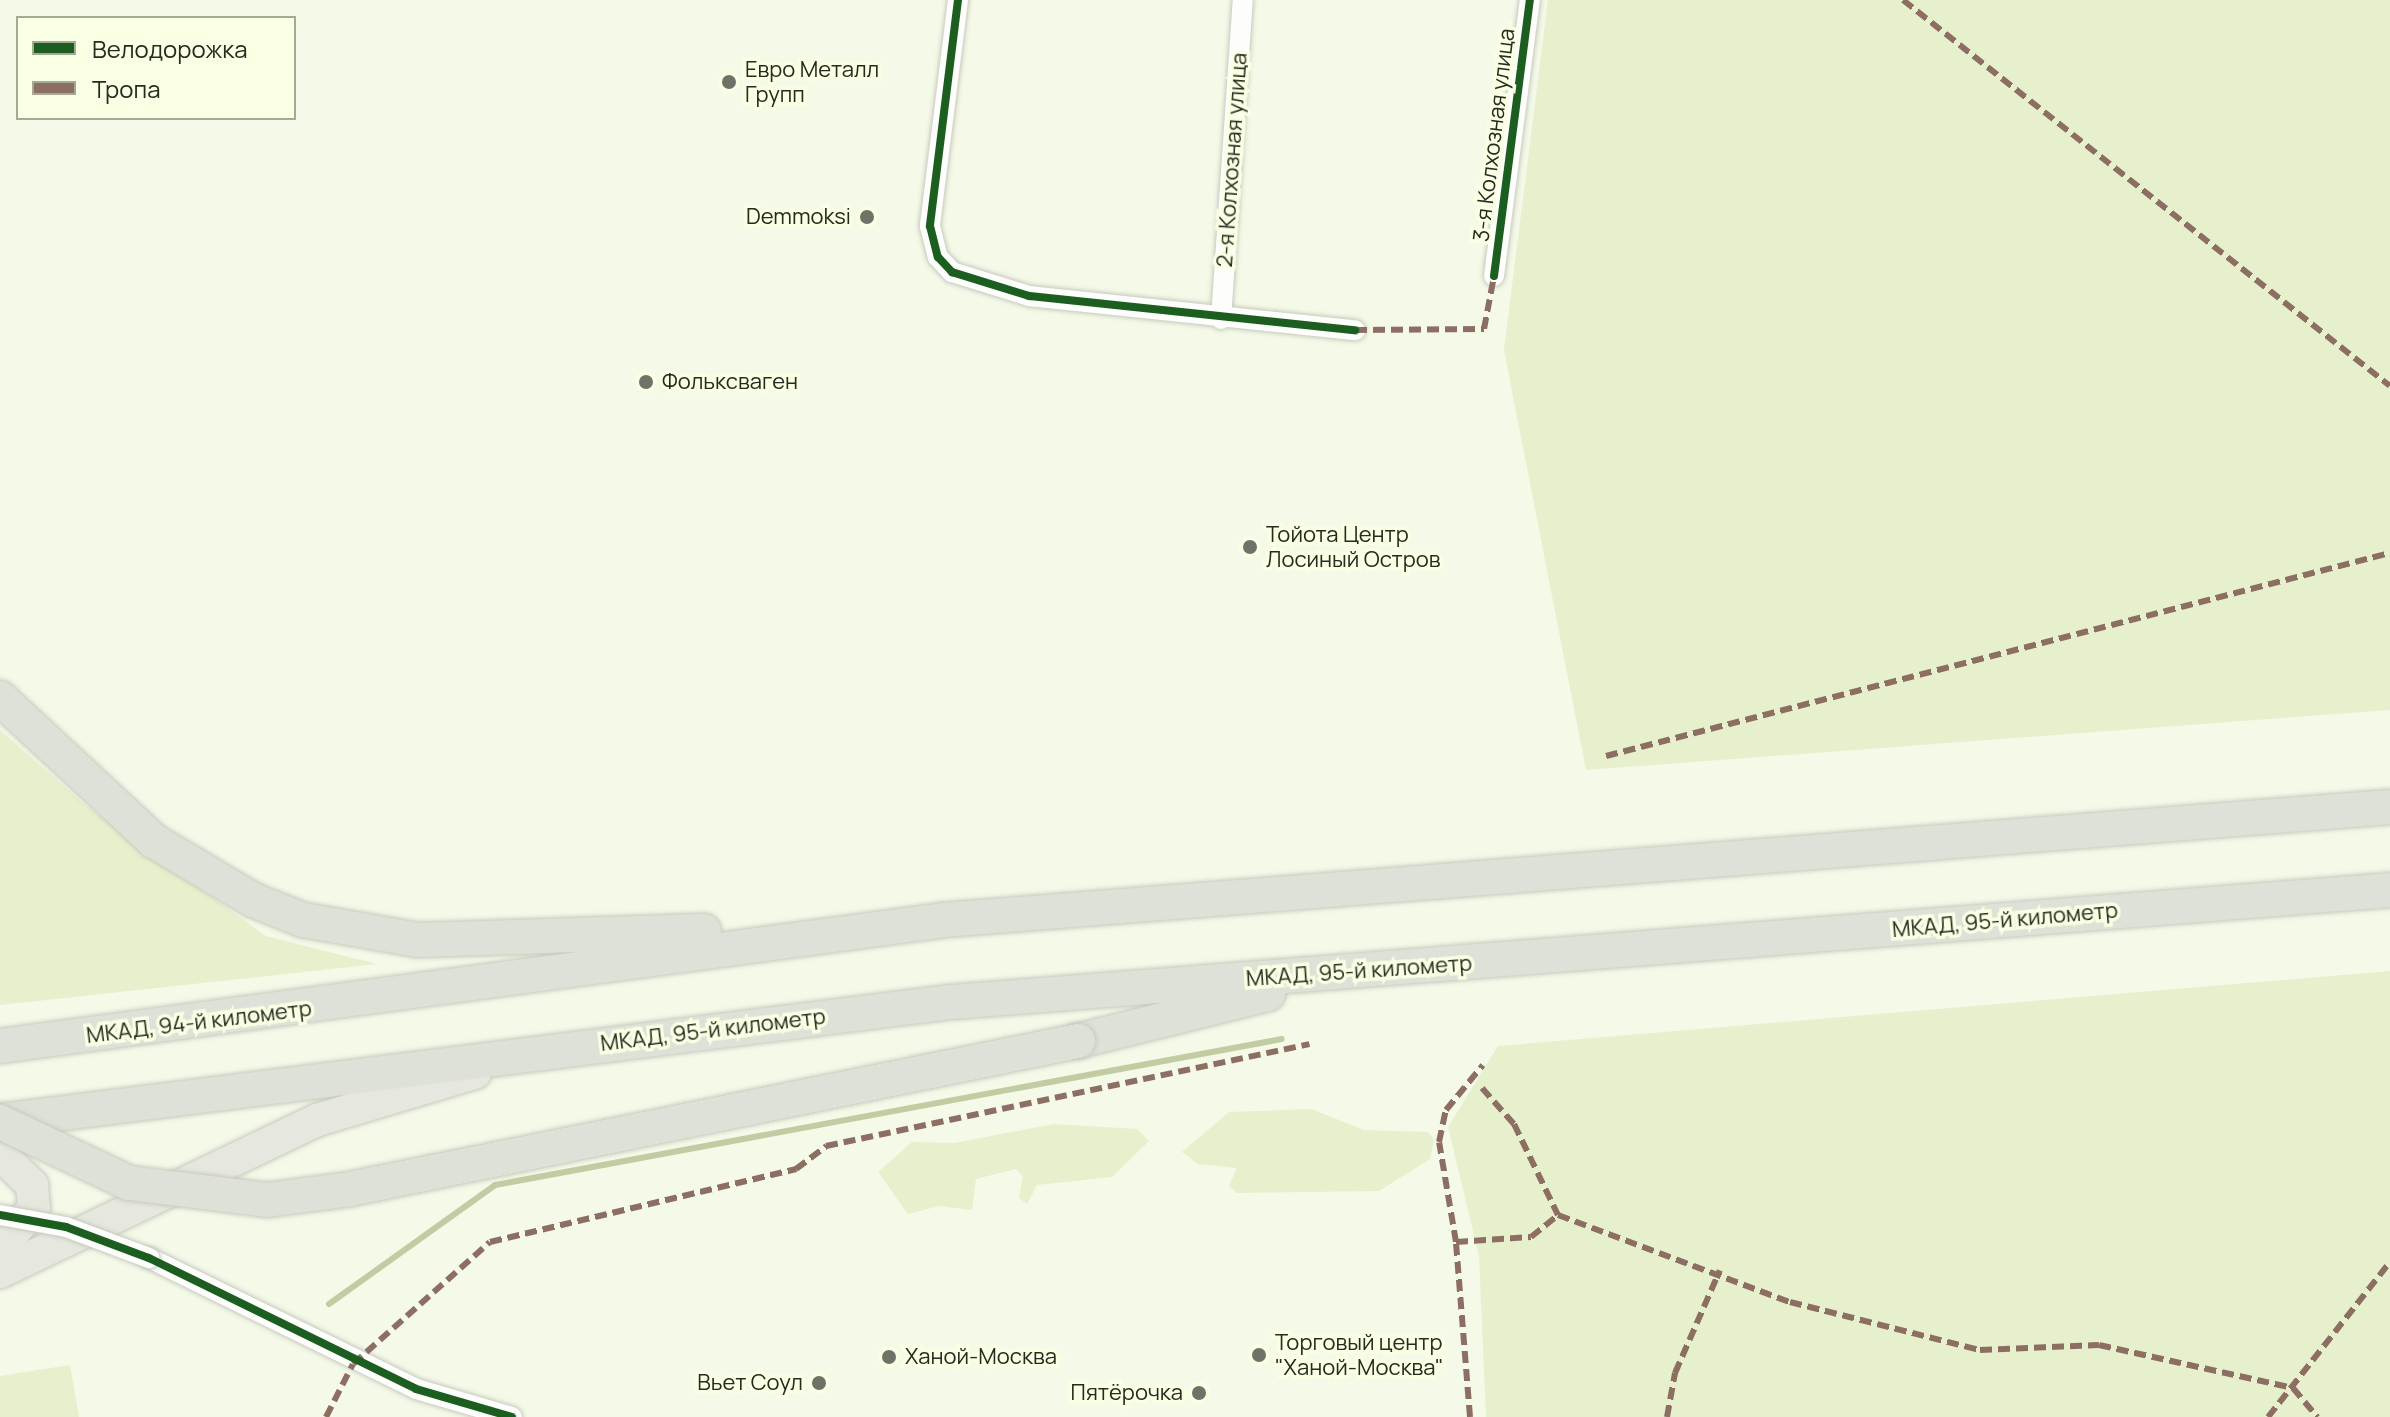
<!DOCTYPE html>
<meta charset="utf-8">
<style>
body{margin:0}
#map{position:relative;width:2390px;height:1417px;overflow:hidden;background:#f4f9e8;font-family:Manrope,sans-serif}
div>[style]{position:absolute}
.green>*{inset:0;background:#e7f0cc}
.stream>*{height:6px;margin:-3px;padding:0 3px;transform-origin:3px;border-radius:3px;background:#c2cca3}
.roads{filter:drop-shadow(0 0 2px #c7cabe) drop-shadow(0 0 2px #c7cabe)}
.minor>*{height:20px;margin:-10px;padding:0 10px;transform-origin:10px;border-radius:10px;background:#fdfefc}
.primary>*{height:32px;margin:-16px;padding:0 16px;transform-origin:16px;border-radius:16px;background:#e6e8e0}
.trunk>*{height:34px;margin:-17px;padding:0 17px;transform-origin:17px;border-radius:17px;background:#dee1d7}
.bridges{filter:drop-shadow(0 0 2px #c7cabe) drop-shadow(0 0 2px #c7cabe)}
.minor-bridge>*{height:20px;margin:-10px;padding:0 10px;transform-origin:10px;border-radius:10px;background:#fdfefc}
.trunk-bridge>*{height:34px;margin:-17px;padding:0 17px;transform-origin:17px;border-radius:17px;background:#dee1d7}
.quiet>*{height:6px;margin-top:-3px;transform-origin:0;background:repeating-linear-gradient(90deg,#8d6e63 0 12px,transparent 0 18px)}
.cycleway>*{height:8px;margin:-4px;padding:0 4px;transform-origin:4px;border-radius:4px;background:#1b5e20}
.dots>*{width:22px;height:22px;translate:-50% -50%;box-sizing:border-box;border:4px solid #f8ffe2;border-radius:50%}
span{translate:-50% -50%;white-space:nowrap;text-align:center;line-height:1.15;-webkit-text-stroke:7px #f8ffe2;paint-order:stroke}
.poi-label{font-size:22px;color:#282a20}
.left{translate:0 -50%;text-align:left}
.right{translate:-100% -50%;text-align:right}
.street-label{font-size:22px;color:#282a20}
.legend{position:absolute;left:16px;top:16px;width:280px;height:104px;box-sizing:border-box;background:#f8ffe2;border:2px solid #a5aa94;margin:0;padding:10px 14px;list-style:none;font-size:24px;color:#282a20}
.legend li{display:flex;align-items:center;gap:16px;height:40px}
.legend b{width:40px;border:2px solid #a5aa94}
</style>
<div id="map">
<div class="green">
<i style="clip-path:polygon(1548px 0,2390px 0,2390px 710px,1586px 770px,1504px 350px)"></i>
<i style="clip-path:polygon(0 730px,90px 809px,266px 936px,377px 964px,0 1005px)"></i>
<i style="clip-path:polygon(2390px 971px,2390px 1417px,1486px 1417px,1479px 1256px,1448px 1127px,1498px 1046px)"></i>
<i style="clip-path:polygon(1311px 1109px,1364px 1130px,1428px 1132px,1434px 1140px,1430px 1159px,1379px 1191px,1237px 1193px,1229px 1186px,1237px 1168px,1198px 1164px,1182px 1152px,1229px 1112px)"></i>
<i style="clip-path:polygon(1054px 1124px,1137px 1129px,1149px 1141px,1112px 1177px,1037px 1185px,1027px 1204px,1019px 1198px,1023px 1177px,1016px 1169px,976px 1179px,972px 1210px,939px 1206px,908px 1214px,878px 1172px,912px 1142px,954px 1143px)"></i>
<i style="clip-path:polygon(70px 1365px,79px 1417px,0 1417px,0 1376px)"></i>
</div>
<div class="stream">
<i style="left:329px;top:1304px;width:204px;rotate:-35.6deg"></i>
<i style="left:495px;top:1185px;width:800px;rotate:-10.51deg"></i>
</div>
<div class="roads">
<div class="minor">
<i style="left:958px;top:0;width:228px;rotate:97.1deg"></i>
<i style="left:930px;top:226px;width:32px;rotate:76deg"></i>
<i style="left:938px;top:257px;width:21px;rotate:47deg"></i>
<i style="left:952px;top:272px;width:81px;rotate:17.3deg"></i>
<i style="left:1029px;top:296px;width:328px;rotate:6deg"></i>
<i style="left:1494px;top:276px;width:278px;rotate:-82.6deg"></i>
<i style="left:1221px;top:319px;width:320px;rotate:-86.1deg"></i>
<i style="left:149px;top:1258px;width:297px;rotate:26.1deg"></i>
<i style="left:416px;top:1389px;width:100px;rotate:16.3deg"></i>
</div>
<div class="primary">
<i style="left:0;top:1154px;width:45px;rotate:44.1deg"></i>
<i style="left:32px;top:1185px;width:23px;rotate:85deg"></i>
<i style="left:34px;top:1208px;width:53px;rotate:129.7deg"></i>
<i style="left:0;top:1272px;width:352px;rotate:-25.6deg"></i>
<i style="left:317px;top:1120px;width:165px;rotate:-16.6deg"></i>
</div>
<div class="trunk">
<i style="left:0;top:698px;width:210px;rotate:42.9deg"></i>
<i style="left:154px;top:841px;width:115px;rotate:30.8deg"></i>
<i style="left:253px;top:900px;width:54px;rotate:21.8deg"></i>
<i style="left:303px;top:920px;width:117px;rotate:9.9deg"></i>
<i style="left:418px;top:940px;width:286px;rotate:-1.8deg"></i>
<i style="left:1078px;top:1041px;width:196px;rotate:-13.9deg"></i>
<i style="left:0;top:1046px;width:952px;rotate:-7.6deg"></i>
<i style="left:944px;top:920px;width:1450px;rotate:-4.47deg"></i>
<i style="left:0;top:1121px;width:959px;rotate:-7.13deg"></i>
<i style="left:952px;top:1002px;width:1442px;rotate:-4.45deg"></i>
</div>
</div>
<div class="bridges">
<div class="minor-bridge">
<i style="left:0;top:1215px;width:67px;rotate:10.3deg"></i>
<i style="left:66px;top:1227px;width:89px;rotate:20.5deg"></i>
</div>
<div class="trunk-bridge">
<i style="left:0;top:1122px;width:143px;rotate:25.3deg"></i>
<i style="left:129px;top:1183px;width:139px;rotate:7deg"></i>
<i style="left:267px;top:1200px;width:84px;rotate:-7.5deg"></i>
<i style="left:350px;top:1189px;width:743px;rotate:-11.49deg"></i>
</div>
</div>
<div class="quiet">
<i style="left:1903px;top:0;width:621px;rotate:38.4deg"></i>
<i style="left:1355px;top:330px;width:129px;rotate:-0.4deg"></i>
<i style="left:1484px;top:329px;width:54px;rotate:-79.3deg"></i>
<i style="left:1606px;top:756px;width:810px;rotate:-14.52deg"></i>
<i style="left:1482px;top:1088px;width:48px;rotate:48.4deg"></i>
<i style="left:1514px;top:1124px;width:101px;rotate:64.2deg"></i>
<i style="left:1558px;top:1215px;width:248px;rotate:20.6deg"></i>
<i style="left:1790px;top:1302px;width:196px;rotate:14.2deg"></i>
<i style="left:1980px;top:1350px;width:119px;rotate:-2.4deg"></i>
<i style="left:2099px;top:1345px;width:199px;rotate:12.5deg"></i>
<i style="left:2293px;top:1388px;width:38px;rotate:50deg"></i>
<i style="left:1456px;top:1242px;width:75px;rotate:-3.8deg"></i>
<i style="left:1531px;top:1237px;width:35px;rotate:-39deg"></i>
<i style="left:326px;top:1417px;width:59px;rotate:-63deg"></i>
<i style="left:353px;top:1364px;width:183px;rotate:-41.7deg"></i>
<i style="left:490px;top:1242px;width:315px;rotate:-13.4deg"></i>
<i style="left:796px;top:1169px;width:38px;rotate:-37deg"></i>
<i style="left:826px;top:1146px;width:494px;rotate:-11.9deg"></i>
<i style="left:1470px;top:1417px;width:176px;rotate:-94.6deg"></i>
<i style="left:1456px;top:1242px;width:101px;rotate:-99.6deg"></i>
<i style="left:1439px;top:1142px;width:33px;rotate:-78deg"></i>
<i style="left:1446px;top:1110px;width:58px;rotate:-50.6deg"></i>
<i style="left:1667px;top:1417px;width:45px;rotate:-79.7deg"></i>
<i style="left:1675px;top:1373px;width:112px;rotate:-66.4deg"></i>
<i style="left:2268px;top:1417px;width:197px;rotate:-51.8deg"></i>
</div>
<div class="cycleway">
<i style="left:958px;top:0;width:228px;rotate:97.1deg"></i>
<i style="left:930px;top:226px;width:32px;rotate:76deg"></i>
<i style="left:938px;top:257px;width:21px;rotate:47deg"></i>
<i style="left:952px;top:272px;width:81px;rotate:17.3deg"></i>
<i style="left:1029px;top:296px;width:328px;rotate:6deg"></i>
<i style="left:1494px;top:276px;width:278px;rotate:-82.6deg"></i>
<i style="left:0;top:1215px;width:67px;rotate:10.3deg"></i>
<i style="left:66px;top:1227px;width:89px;rotate:20.5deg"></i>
<i style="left:149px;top:1258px;width:297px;rotate:26.1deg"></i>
<i style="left:416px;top:1389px;width:100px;rotate:16.3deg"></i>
</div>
<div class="dots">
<i style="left:729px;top:82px;background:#6f7266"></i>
<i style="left:867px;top:217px;background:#6f7266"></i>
<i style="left:646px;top:382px;background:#6f7266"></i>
<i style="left:1250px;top:547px;background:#6f7266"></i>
<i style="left:1259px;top:1355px;background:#6f7266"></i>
<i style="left:889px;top:1357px;background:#6f7266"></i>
<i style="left:819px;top:1383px;background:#6f7266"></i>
<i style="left:1199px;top:1393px;background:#6f7266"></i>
</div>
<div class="poi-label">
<span class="left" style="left:745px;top:82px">Евро Металл<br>Групп</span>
<span class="right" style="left:851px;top:217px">Demmoksi</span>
<span class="left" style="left:662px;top:382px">Фольксваген</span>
<span class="left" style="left:1266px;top:547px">Тойота Центр<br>Лосиный Остров</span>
<span class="left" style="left:1275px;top:1355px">Торговый центр<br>"Ханой-Москва"</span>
<span class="left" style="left:905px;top:1357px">Ханой-Москва</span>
<span class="right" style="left:803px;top:1383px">Вьет Соул</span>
<span class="right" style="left:1183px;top:1393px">Пятёрочка</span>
</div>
<div class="street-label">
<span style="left:1494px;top:135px;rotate:-83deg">3-я Колхозная улица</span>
<span style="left:1232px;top:160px;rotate:-86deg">2-я Колхозная улица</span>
<span style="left:2005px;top:920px;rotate:-5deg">МКАД, 95-й километр</span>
<span style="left:1359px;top:971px;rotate:-4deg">МКАД, 95-й километр</span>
<span style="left:199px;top:1022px;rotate:-7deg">МКАД, 94-й километр</span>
<span style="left:713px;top:1030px;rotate:-7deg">МКАД, 95-й километр</span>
</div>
<ul class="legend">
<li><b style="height:10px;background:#1b5e20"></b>Велодорожка</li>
<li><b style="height:10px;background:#8d6e63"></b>Тропа</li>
</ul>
</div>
